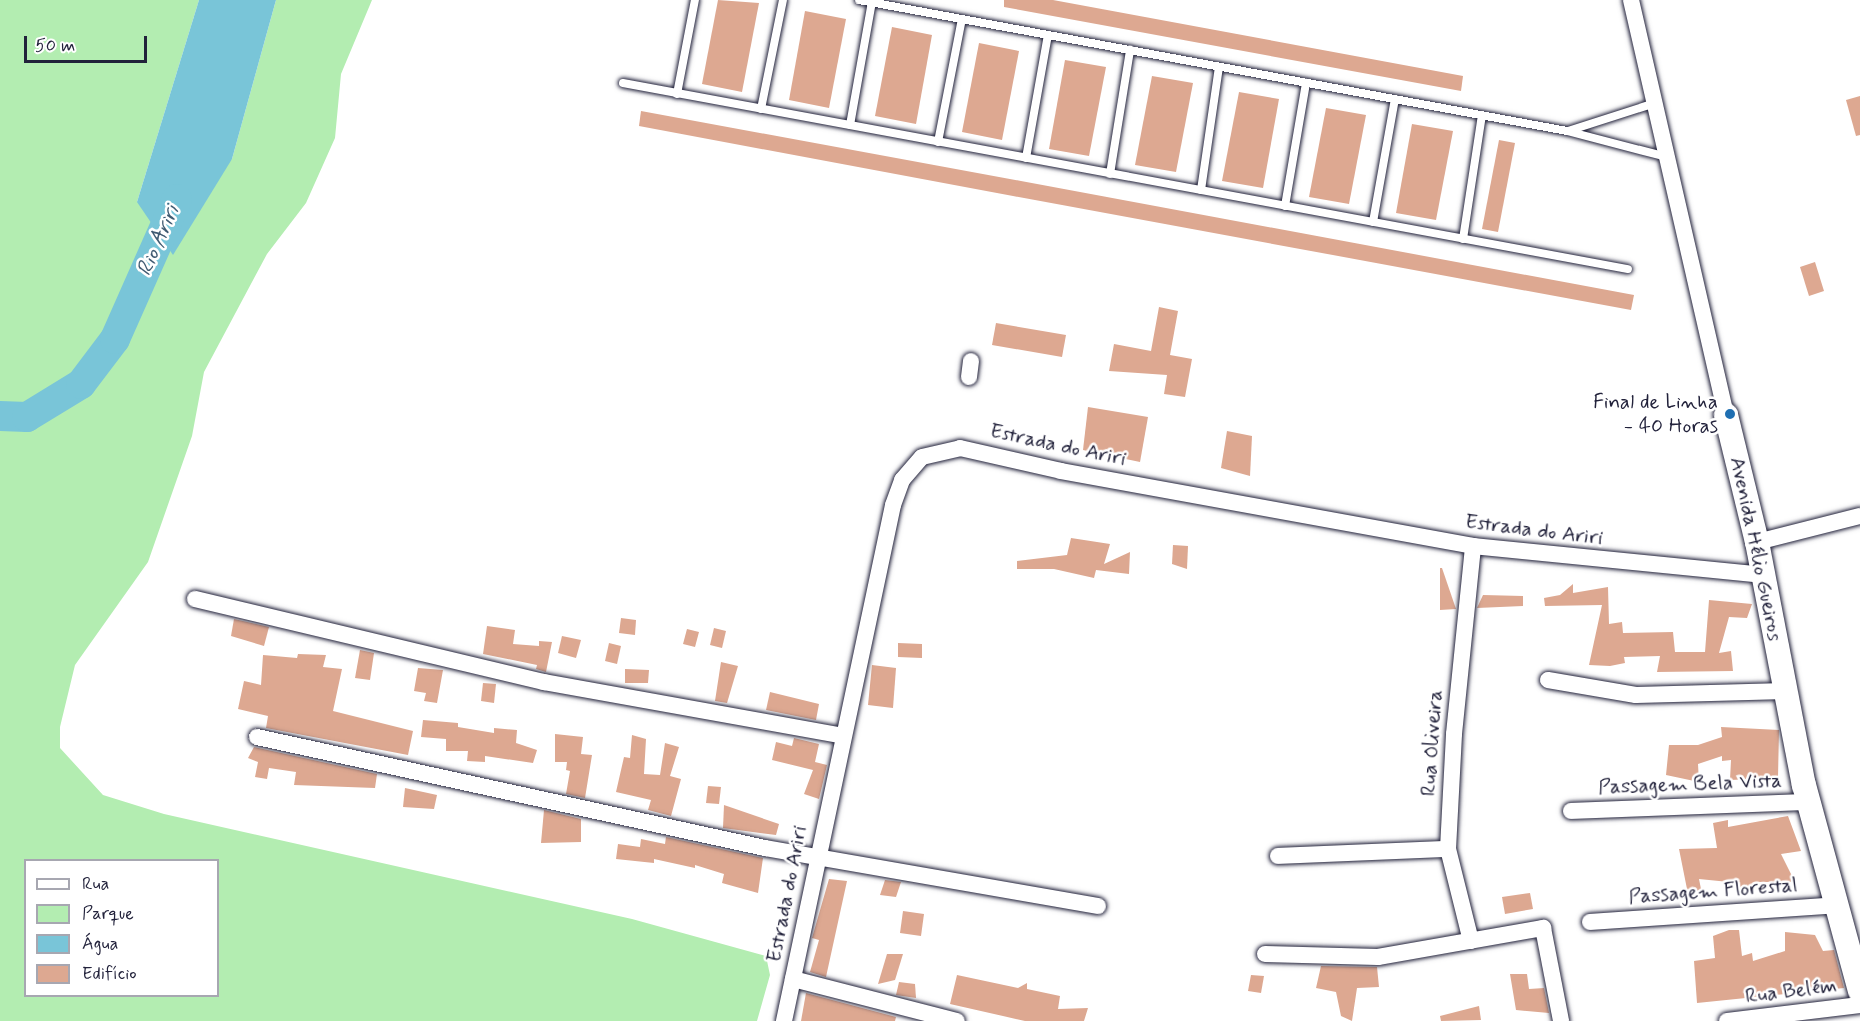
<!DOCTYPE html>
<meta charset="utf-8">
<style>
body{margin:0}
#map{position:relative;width:1860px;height:1021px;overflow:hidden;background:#fff;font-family:Mynerve,sans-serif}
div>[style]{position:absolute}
.green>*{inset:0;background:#b3edb1}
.water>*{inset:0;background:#79c5d8}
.river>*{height:30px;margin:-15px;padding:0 15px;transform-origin:15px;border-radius:15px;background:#79c5d8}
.building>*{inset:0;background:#dda891}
.roads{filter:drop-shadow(0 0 2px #22223b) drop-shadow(0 0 2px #22223b)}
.service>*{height:8px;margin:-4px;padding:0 4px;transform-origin:4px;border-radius:4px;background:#fff}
.minor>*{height:16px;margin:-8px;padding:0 8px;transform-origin:8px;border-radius:8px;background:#fff}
.secondary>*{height:24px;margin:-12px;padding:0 12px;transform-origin:12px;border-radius:12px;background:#fff}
.dots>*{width:16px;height:16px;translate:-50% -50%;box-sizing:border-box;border:3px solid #fff;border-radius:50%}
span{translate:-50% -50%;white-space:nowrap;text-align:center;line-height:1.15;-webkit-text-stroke:5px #fff;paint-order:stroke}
.poi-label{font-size:21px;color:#22223b}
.right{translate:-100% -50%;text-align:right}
.street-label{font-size:21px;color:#22223b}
.water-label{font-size:22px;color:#405b72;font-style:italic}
.legend{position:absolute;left:24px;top:859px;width:195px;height:138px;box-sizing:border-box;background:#fff;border:2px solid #a7a7b1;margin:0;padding:8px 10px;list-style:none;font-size:18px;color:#22223b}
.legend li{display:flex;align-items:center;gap:12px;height:30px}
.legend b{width:30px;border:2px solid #a7a7b1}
.scale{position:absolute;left:24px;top:36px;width:123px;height:27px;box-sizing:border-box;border:3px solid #22223b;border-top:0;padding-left:8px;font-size:18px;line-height:21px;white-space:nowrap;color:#22223b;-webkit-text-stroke:4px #fff;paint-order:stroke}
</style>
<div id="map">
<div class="green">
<i style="clip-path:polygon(evenodd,0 0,199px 0,137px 202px,232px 159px,276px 0,372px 0,341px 74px,335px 138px,306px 203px,267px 254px,204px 372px,192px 436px,148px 562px,75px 665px,60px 727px,60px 748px,103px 795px,164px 814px,632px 919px,766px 956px,770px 975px,757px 1021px,0 1021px,0 0,26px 860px,218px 860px,218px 996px,26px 996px,26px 860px)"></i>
</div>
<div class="water">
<i style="clip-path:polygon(199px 0,276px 0,232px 159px,173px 255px,137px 202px)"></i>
</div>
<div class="river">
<i style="left:0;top:416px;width:27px;rotate:2deg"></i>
<i style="left:27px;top:417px;width:63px;rotate:-31.4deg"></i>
<i style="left:81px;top:384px;width:56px;rotate:-52.9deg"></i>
<i style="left:115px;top:339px;width:153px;rotate:-66.1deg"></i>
</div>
<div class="building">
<i style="clip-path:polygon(718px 0,759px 3px,742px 92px,702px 84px)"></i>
<i style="clip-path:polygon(1004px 0,1053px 0,1463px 76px,1461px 91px,1004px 7px)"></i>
<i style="clip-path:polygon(805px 11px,846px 19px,829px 108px,789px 100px)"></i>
<i style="clip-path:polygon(892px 27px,932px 35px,916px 124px,875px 116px)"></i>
<i style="clip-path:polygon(979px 43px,1019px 51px,1002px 140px,962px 132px)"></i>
<i style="clip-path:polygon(1065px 60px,1106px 67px,1089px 156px,1049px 149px)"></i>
<i style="clip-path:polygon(1152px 76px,1193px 83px,1176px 172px,1135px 165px)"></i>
<i style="clip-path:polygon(1239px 92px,1279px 99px,1263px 188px,1222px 181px)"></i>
<i style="clip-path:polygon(1860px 96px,1860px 135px,1856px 136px,1846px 100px)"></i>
<i style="clip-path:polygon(1326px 108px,1366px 115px,1349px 204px,1309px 197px)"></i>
<i style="clip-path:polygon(641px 111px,1021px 181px,1634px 295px,1631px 310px,1013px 196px,639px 126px)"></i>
<i style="clip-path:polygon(1412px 124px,1453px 131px,1436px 220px,1396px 213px)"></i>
<i style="clip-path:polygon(1499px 140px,1515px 143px,1498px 232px,1482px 229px)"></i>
<i style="clip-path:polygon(1815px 262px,1824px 291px,1809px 296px,1800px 267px)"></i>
<i style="clip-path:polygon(1159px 307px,1178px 311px,1170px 355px,1192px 359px,1185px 397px,1164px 394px,1167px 375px,1109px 371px,1114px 344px,1151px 351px)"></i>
<i style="clip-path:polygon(996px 323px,1066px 335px,1062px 357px,992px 345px)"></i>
<i style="clip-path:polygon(1088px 407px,1148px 417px,1140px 462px,1083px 450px)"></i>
<i style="clip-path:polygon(1227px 431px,1252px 436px,1250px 476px,1221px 468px)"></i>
<i style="clip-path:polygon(1071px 538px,1110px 544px,1104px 564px,1130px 552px,1129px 574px,1096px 570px,1094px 578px,1054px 569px,1017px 569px,1017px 561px,1067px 555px)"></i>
<i style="clip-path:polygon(1173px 545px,1188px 546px,1187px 569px,1172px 564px)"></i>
<i style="clip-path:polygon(1440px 568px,1442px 568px,1456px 609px,1440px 610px)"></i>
<i style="clip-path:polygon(1573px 584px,1573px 593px,1608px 587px,1609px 624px,1622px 622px,1623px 633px,1673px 632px,1675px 652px,1705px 652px,1709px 600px,1752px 604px,1747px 618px,1729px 617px,1719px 653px,1731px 651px,1733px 671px,1657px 672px,1660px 656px,1624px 657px,1625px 663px,1610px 666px,1589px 665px,1602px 605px,1545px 606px,1544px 598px,1560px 595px)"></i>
<i style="clip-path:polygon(1483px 595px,1523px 596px,1523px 606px,1477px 608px)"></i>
<i style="clip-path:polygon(621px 618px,636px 620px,635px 635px,619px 633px)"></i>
<i style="clip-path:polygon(234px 619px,269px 627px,264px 646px,231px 636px)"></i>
<i style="clip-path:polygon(487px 626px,515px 630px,513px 644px,539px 646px,539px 641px,552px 642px,546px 672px,536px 669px,537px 665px,483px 654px)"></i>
<i style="clip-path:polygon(714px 628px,726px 631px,722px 648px,710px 645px)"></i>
<i style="clip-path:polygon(687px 629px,699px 632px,695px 647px,683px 644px)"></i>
<i style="clip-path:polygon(562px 636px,581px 640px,576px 658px,558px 653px)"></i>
<i style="clip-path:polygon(609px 643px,621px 646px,617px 664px,605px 661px)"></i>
<i style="clip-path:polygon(898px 643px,922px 644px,922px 658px,898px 657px)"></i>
<i style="clip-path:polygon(360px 650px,374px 653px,370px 680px,355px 678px)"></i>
<i style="clip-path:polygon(298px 654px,326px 655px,323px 667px,342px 669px,333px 711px,413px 731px,408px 755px,266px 728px,268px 716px,238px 709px,244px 681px,261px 685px,263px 655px,297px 658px)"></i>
<i style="clip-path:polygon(721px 662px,738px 666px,727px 703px,715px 701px)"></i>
<i style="clip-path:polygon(872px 665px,896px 668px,893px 708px,868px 705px)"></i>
<i style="clip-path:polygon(418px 668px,443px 670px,437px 703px,424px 701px,426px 693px,414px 691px)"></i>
<i style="clip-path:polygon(625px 669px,649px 670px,648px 683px,625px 683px)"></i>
<i style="clip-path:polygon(483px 683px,496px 684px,494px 703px,481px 701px)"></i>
<i style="clip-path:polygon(770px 692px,819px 704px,816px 720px,766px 710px)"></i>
<i style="clip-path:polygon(423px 720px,458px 723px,458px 727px,494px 733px,494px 728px,517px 730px,516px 743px,537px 750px,533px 763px,485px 756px,485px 762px,467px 761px,468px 751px,446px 751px,446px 739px,421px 737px)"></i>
<i style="clip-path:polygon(1721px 727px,1779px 730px,1778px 778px,1730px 780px,1731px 760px,1722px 761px,1722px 756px,1698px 764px,1699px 782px,1666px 775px,1669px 745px,1698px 745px,1722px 737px)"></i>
<i style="clip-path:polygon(555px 734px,583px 737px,581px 754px,592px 755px,585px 798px,566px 794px,570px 771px,566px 770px,567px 762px,555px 762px)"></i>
<i style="clip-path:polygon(632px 735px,646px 739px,644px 774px,660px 775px,665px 743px,679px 747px,670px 776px,681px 779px,671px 816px,648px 810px,651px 800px,616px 792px,624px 757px,630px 758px)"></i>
<i style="clip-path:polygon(794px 738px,819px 744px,815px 762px,827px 765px,819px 799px,804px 794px,813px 770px,772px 760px,776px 742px,792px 746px)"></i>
<i style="clip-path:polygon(254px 747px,377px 774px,375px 788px,294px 785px,296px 772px,269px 768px,267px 779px,255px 777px,258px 762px,248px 758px)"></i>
<i style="clip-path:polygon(708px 786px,721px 787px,719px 804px,706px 803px)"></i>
<i style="clip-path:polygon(405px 788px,437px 795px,434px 809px,403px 807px)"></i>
<i style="clip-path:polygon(724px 805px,779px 824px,776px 835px,723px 828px)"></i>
<i style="clip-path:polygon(544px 810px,581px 819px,581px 842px,541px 843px)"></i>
<i style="clip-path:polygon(1788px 816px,1801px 851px,1781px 854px,1795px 882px,1758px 882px,1741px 890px,1739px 883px,1699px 879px,1702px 894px,1688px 894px,1679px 849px,1717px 848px,1713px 823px,1728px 820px,1728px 827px)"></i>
<i style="clip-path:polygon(666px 837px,763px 858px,758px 893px,722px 883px,724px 874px,695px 865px,695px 868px,654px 859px,654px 863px,616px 859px,618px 844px,640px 847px,641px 839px,665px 844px)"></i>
<i style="clip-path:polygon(829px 879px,847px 881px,826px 977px,810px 972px,819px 940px,812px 938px)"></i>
<i style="clip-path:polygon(885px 880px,901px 882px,896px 897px,880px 895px)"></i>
<i style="clip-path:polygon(1530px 893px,1533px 909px,1505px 914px,1502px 897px)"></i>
<i style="clip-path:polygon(903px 911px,924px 914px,921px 936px,900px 933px)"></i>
<i style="clip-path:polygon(1729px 930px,1739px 930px,1742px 956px,1752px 953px,1753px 961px,1785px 951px,1785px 932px,1815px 935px,1823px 951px,1834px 950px,1844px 988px,1697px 1003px,1694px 961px,1715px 958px,1713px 936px)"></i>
<i style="clip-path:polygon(887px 954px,903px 954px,895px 980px,878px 984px)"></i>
<i style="clip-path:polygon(1321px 966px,1377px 967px,1379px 987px,1357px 988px,1352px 1021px,1341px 1016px,1336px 992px,1316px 988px)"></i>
<i style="clip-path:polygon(1510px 974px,1527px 974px,1529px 989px,1544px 988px,1549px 1013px,1516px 1010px)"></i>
<i style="clip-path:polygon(957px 975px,1018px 988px,1027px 983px,1027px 989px,1060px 996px,1058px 1009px,1088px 1008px,1084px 1021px,1025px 1021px,950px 1004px)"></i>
<i style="clip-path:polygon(1251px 975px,1264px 976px,1261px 993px,1248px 991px)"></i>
<i style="clip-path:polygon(899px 982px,915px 984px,916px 998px,896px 995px)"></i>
<i style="clip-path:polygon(806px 993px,896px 1017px,895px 1021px,801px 1021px)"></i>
<i style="clip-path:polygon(1479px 1006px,1481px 1020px,1441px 1021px,1440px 1016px)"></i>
</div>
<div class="roads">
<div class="service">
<i style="left:859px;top:0;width:720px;rotate:10.48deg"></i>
<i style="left:1567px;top:131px;width:103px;rotate:14.6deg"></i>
<i style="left:623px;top:83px;width:1022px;rotate:10.49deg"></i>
<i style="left:677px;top:94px;width:96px;rotate:-79.2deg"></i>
<i style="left:761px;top:109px;width:111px;rotate:-78.6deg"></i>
<i style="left:850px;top:125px;width:125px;rotate:-79.9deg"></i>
<i style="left:1568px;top:131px;width:91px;rotate:-17.8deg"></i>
<i style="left:938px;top:142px;width:125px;rotate:-79deg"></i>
<i style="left:1026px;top:158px;width:125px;rotate:-79.9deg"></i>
<i style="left:1110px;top:174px;width:126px;rotate:-80.8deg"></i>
<i style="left:1201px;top:190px;width:124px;rotate:-81.7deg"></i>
<i style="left:1285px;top:206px;width:125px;rotate:-80.3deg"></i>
<i style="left:1373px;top:222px;width:125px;rotate:-79.9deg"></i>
<i style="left:1463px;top:239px;width:125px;rotate:-81.3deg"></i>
</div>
<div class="minor">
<i style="left:1631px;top:0;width:426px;rotate:77.1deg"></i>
<i style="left:969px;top:377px;width:16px;rotate:-83deg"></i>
<i style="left:1757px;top:542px;width:106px;rotate:-14.2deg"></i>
<i style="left:195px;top:599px;width:359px;rotate:13.4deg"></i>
<i style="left:544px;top:682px;width:304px;rotate:10.2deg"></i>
<i style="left:1548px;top:680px;width:89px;rotate:9.7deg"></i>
<i style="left:1636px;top:695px;width:150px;rotate:-1.5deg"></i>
<i style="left:257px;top:737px;width:520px;rotate:12.33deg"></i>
<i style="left:765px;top:848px;width:338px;rotate:9.9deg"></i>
<i style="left:1571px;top:811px;width:239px;rotate:-2.2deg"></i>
<i style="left:1278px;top:856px;width:170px;rotate:-2.4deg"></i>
<i style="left:1590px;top:922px;width:250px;rotate:-3.9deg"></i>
<i style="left:1471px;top:941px;width:95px;rotate:-104deg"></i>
<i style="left:1448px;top:849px;width:115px;rotate:-87deg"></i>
<i style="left:1454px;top:734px;width:189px;rotate:-84.2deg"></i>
<i style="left:1265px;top:954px;width:113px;rotate:1.5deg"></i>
<i style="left:1378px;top:957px;width:168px;rotate:-10deg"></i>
<i style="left:1543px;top:928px;width:95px;rotate:79deg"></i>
<i style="left:793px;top:979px;width:169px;rotate:14.4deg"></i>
<i style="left:784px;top:1021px;width:527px;rotate:-78.07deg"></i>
<i style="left:893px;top:505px;width:27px;rotate:-70deg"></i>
<i style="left:902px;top:480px;width:30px;rotate:-49deg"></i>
<i style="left:922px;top:457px;width:39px;rotate:-13deg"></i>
<i style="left:960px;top:448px;width:104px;rotate:12.8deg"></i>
<i style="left:1061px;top:471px;width:419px;rotate:10.3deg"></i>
<i style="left:1473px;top:546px;width:292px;rotate:5.7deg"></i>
<i style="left:1727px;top:1021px;width:134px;rotate:-6.9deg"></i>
</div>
<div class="secondary">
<i style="left:1726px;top:415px;width:131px;rotate:76.3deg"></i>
<i style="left:1757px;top:542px;width:248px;rotate:79.1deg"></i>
<i style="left:1804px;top:785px;width:213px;rotate:74.8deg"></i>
</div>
</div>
<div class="dots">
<i style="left:1730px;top:414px;background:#1f6fb2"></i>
</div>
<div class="poi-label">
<span class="right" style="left:1718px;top:414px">Final de Linha<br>- 40 Horas</span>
</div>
<div class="street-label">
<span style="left:1058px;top:445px;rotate:12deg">Estrada do Ariri</span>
<span style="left:1534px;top:530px;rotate:7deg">Estrada do Ariri</span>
<span style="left:1756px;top:549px;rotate:78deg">Avenida Hélio Gueiros</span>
<span style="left:1432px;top:743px;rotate:-86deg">Rua Oliveira</span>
<span style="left:1690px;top:784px;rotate:-2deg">Passagem Bela Vista</span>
<span style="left:1713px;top:891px;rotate:-4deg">Passagem Florestal</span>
<span style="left:787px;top:894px;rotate:-79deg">Estrada do Ariri</span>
<span style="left:1791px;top:991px;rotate:-7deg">Rua Belém</span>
</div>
<div class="water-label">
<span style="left:159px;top:241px;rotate:-66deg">Rio Ariri</span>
</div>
<ul class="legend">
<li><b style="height:8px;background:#fff"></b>Rua</li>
<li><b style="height:16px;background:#b3edb1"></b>Parque</li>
<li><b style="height:16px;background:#79c5d8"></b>Água</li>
<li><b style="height:16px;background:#dda891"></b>Edifício</li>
</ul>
<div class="scale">50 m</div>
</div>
